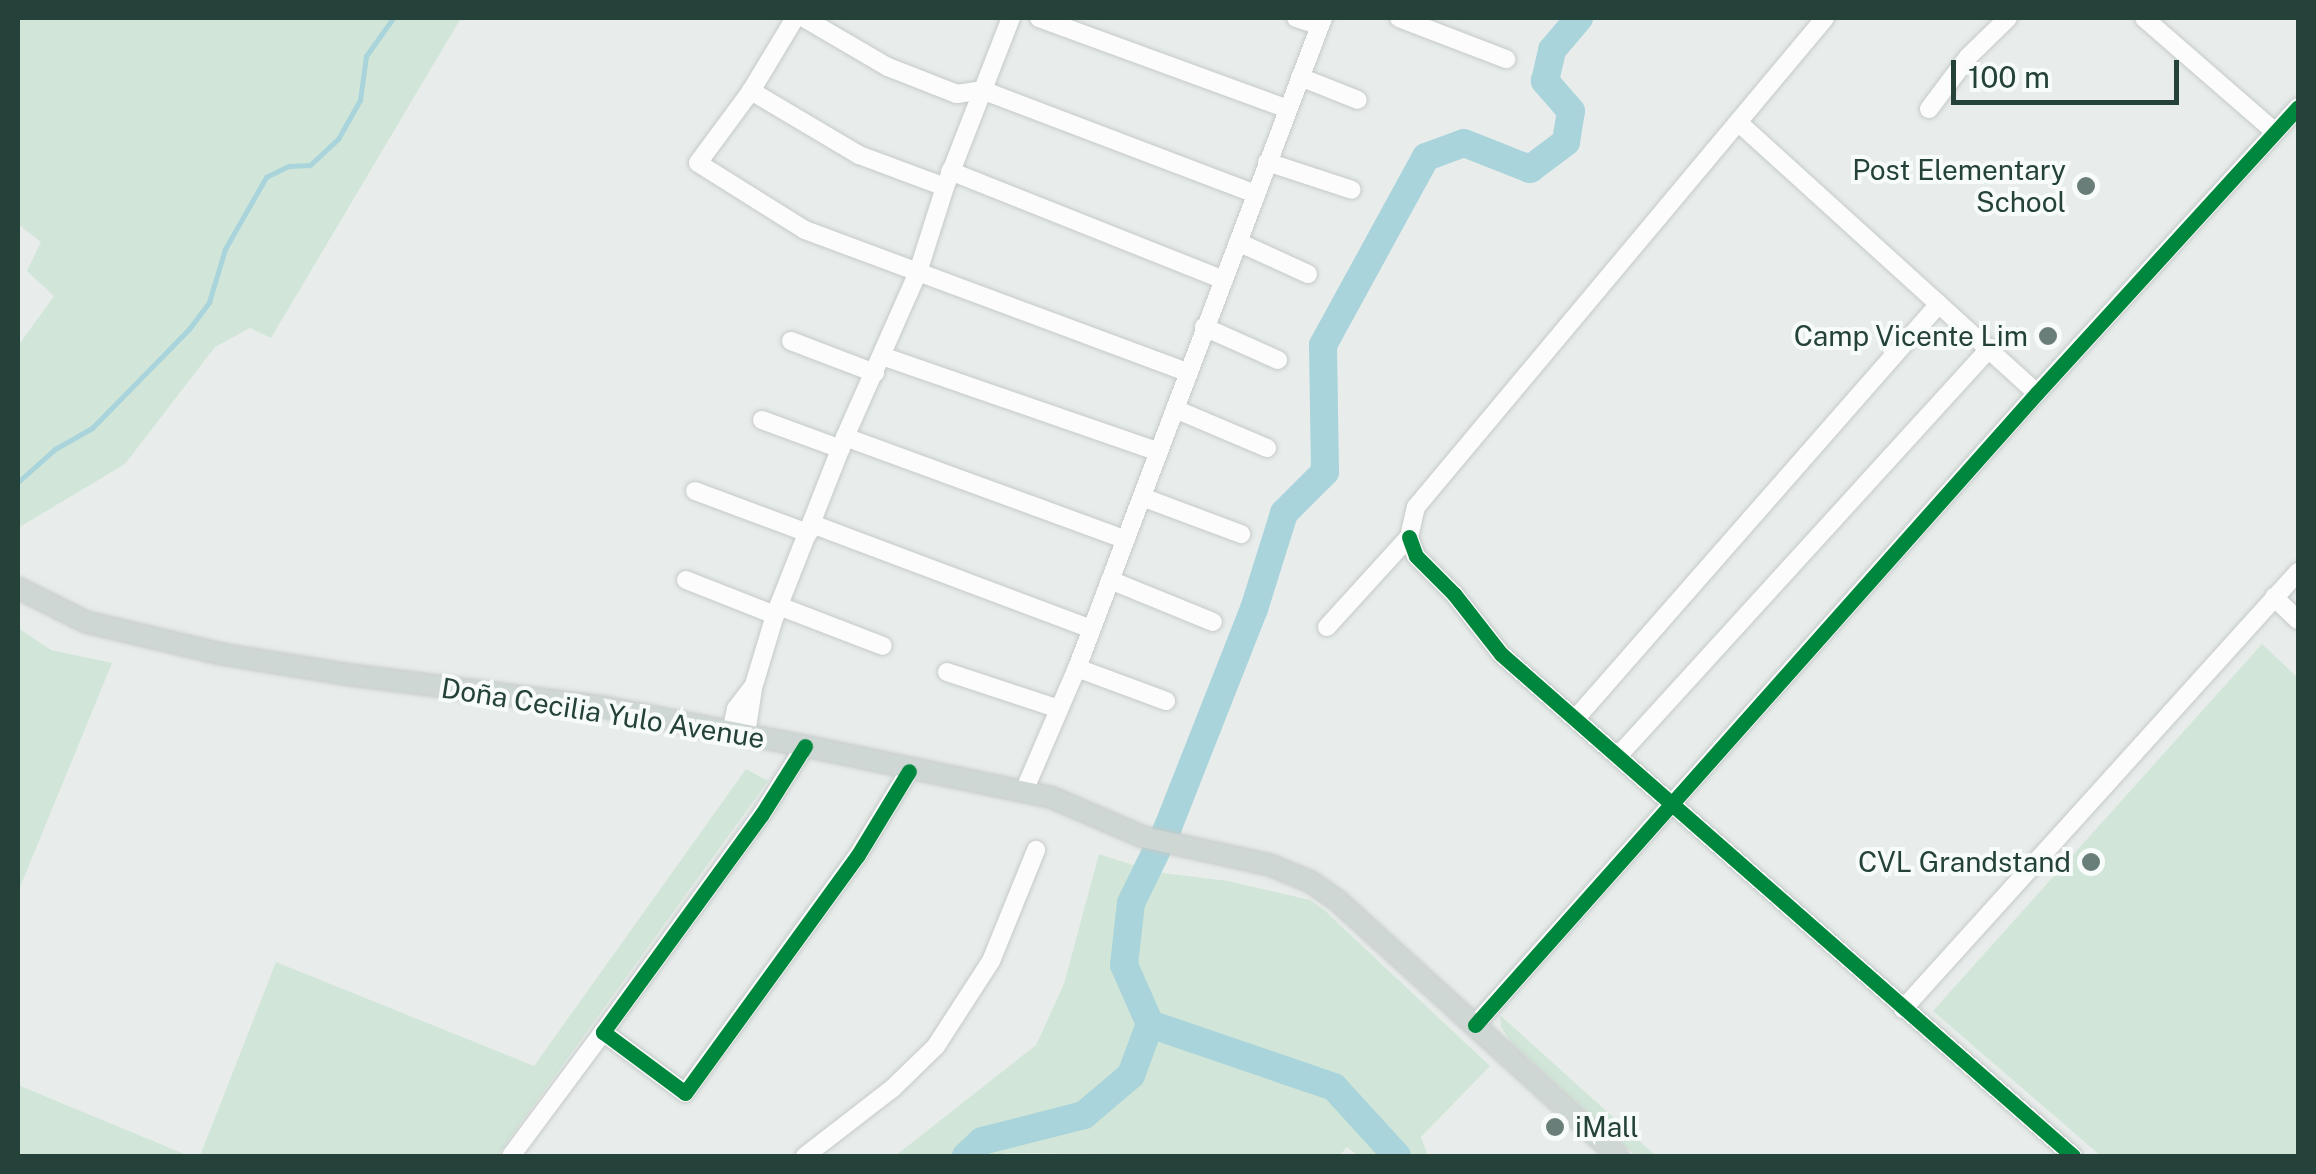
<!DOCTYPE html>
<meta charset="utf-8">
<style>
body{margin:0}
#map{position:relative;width:2316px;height:1174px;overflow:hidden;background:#e8edeb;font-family:"Public Sans",sans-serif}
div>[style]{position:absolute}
.green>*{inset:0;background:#d1e6d8}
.stream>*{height:5px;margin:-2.5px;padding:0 2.5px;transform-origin:2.5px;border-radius:2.5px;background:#a9d4db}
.river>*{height:28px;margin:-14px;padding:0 14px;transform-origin:14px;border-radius:14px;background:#a9d4db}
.roads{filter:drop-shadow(0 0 2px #c5cac8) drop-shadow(0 0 2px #c5cac8)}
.minor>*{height:18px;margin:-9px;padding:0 9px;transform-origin:9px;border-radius:9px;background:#fcfcfc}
.major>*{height:20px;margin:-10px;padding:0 10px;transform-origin:10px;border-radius:10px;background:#cfd7d5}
.cycleway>*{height:15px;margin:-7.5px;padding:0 7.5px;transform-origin:7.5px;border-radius:7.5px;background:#00873e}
.dots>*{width:28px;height:28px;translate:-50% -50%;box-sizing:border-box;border:5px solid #f7fbf9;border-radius:50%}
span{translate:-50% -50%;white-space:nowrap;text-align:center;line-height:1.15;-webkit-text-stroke:8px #f7fbf9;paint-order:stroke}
.poi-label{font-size:28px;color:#24423a}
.right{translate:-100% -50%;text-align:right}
.left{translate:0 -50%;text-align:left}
.street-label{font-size:28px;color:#24423a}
.frame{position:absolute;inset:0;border:20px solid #24423a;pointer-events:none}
.scale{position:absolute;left:1951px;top:60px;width:228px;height:45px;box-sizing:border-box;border:5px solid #24423a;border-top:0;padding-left:12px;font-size:30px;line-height:35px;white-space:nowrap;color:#24423a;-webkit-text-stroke:8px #f7fbf9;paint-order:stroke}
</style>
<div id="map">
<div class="green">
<i style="clip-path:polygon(18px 18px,461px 18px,271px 338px,250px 328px,215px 347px,125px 464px,18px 528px,18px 346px,54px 296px,27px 271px,41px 242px,18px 224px)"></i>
<i style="clip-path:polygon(18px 628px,51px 650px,112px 663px,18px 892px)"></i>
<i style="clip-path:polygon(2262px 644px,2298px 678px,2298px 1156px,2101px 1156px,1933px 1011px)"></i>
<i style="clip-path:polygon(746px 769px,768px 781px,497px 1156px,200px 1156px,276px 962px,534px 1066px)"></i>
<i style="clip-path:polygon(1099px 854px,1154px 872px,1228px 881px,1310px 900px,1324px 910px,1490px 1066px,1421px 1137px,1428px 1156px,1358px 1156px,1347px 1147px,1339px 1156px,1005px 1153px,1000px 1156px,895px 1156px,1036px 1045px,1064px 984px)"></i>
<i style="clip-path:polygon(1500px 1015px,1656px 1156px,1636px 1156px,1511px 1042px,1501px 1027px)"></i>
<i style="clip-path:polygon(18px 1085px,189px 1156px,18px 1156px)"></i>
</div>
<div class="stream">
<i style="left:18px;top:482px;width:50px;rotate:-41.7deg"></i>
<i style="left:55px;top:449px;width:43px;rotate:-29.6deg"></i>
<i style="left:92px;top:428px;width:139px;rotate:-45.6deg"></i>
<i style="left:189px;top:329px;width:34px;rotate:-53deg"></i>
<i style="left:209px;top:302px;width:55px;rotate:-73.2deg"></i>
<i style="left:225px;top:249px;width:83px;rotate:-60.3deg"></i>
<i style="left:266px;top:177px;width:25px;rotate:-26deg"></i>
<i style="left:289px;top:166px;width:21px;rotate:-3deg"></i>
<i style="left:310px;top:165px;width:38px;rotate:-43deg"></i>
<i style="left:338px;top:139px;width:45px;rotate:-60.6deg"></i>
<i style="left:360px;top:100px;width:44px;rotate:-82.2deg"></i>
<i style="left:366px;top:56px;width:47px;rotate:-54.6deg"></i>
</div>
<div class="river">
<i style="left:966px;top:1156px;width:22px;rotate:-43deg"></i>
<i style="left:982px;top:1141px;width:105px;rotate:-14.3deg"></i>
<i style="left:1084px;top:1115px;width:62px;rotate:-40.4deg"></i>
<i style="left:1131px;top:1075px;width:54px;rotate:-69.6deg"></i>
<i style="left:1397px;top:1156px;width:93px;rotate:-132.4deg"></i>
<i style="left:1334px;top:1087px;width:194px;rotate:-161.1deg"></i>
<i style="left:1150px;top:1024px;width:64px;rotate:-113.8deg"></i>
<i style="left:1124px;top:965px;width:62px;rotate:-83.6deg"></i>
<i style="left:1131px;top:903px;width:85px;rotate:-64deg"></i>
<i style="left:1168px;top:827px;width:234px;rotate:-68.5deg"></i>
<i style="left:1254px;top:609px;width:101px;rotate:-72.6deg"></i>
<i style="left:1284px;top:513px;width:58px;rotate:-45deg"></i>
<i style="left:1325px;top:472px;width:127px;rotate:-90.9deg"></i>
<i style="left:1323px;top:345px;width:214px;rotate:-61.3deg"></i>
<i style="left:1426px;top:157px;width:40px;rotate:-20.2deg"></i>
<i style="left:1464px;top:143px;width:71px;rotate:21.5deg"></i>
<i style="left:1530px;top:169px;width:45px;rotate:-36.9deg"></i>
<i style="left:1566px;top:142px;width:31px;rotate:-81deg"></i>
<i style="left:1571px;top:111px;width:40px;rotate:-131deg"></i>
<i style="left:1545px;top:81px;width:32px;rotate:-77deg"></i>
<i style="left:1552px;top:50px;width:42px;rotate:-49.8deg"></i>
</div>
<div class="roads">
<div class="minor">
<i style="left:804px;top:18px;width:97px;rotate:30.3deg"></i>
<i style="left:888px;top:67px;width:74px;rotate:21.4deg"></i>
<i style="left:957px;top:94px;width:25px;rotate:-9deg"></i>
<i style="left:982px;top:90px;width:293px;rotate:20.8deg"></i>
<i style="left:1039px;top:18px;width:265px;rotate:20.1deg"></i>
<i style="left:1296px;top:18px;width:25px;rotate:18deg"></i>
<i style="left:1399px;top:18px;width:115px;rotate:21deg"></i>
<i style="left:2144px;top:18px;width:172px;rotate:41deg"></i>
<i style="left:1300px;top:77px;width:62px;rotate:21.6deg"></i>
<i style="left:751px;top:91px;width:85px;rotate:-58.9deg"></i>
<i style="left:1929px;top:109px;width:65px;rotate:-53.1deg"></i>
<i style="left:1968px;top:57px;width:56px;rotate:-44.3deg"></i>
<i style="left:1739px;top:123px;width:402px;rotate:42.2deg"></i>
<i style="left:1267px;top:162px;width:89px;rotate:18.2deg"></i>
<i style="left:950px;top:171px;width:295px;rotate:21.7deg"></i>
<i style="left:945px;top:187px;width:92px;rotate:-159.6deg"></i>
<i style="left:859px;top:155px;width:126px;rotate:-149.3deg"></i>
<i style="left:751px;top:91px;width:89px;rotate:126.4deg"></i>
<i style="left:698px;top:163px;width:126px;rotate:32.1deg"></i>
<i style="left:805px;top:230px;width:408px;rotate:20.4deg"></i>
<i style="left:1238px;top:242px;width:77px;rotate:24.6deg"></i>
<i style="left:1204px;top:327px;width:81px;rotate:24deg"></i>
<i style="left:791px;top:341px;width:90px;rotate:20.9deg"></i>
<i style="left:882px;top:356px;width:293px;rotate:19.1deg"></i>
<i style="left:1175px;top:409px;width:100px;rotate:23deg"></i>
<i style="left:762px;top:420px;width:84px;rotate:20.2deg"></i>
<i style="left:845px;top:437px;width:299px;rotate:20.1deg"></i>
<i style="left:695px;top:491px;width:121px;rotate:20.4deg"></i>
<i style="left:1142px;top:497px;width:106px;rotate:20.5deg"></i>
<i style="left:812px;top:524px;width:298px;rotate:20.6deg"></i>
<i style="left:1409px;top:537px;width:20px;rotate:70deg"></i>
<i style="left:1416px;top:556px;width:54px;rotate:45deg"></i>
<i style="left:1454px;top:594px;width:76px;rotate:51.9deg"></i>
<i style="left:1501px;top:654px;width:761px;rotate:41.27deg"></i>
<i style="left:686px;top:580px;width:96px;rotate:21.5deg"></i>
<i style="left:1110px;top:580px;width:111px;rotate:22.2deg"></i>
<i style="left:2274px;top:597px;width:33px;rotate:44deg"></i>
<i style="left:779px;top:606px;width:111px;rotate:21deg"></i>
<i style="left:1327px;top:627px;width:122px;rotate:-47.7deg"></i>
<i style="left:1409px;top:537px;width:31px;rotate:-77deg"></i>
<i style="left:1416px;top:507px;width:637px;rotate:-50.09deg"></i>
<i style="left:1077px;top:668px;width:95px;rotate:20.3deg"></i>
<i style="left:947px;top:672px;width:118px;rotate:18.3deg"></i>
<i style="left:1577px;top:717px;width:549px;rotate:-48.77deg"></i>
<i style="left:731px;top:732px;width:24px;rotate:-78deg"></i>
<i style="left:736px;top:709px;width:26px;rotate:-53deg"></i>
<i style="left:746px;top:734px;width:47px;rotate:-81.3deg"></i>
<i style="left:753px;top:688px;width:76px;rotate:-73.2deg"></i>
<i style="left:775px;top:615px;width:191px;rotate:-68.5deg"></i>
<i style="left:845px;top:437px;width:180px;rotate:-66.1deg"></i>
<i style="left:918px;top:272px;width:89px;rotate:-72.4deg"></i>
<i style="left:945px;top:187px;width:181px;rotate:-68.7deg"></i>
<i style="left:805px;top:746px;width:80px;rotate:122.3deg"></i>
<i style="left:762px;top:814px;width:270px;rotate:126.1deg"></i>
<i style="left:603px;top:1032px;width:102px;rotate:36.6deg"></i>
<i style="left:685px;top:1093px;width:294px;rotate:-54deg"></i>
<i style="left:858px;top:855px;width:98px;rotate:-58.7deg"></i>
<i style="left:1619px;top:755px;width:551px;rotate:-47.65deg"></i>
<i style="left:1024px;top:791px;width:134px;rotate:-66.7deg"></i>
<i style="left:1077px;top:668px;width:695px;rotate:-69.27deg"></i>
<i style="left:1903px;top:1009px;width:589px;rotate:-47.89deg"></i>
<i style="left:1475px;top:1025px;width:846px;rotate:-48.36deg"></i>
<i style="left:2037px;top:393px;width:387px;rotate:-47.6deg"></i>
<i style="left:511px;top:1156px;width:154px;rotate:-53.4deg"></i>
<i style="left:805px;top:1156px;width:111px;rotate:-37.7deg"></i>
<i style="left:893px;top:1088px;width:60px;rotate:-44.3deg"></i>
<i style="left:936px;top:1046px;width:101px;rotate:-57.1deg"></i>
<i style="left:991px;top:961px;width:120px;rotate:-67.9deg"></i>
</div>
<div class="major">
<i style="left:18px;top:588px;width:76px;rotate:26.6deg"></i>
<i style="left:86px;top:622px;width:139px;rotate:13.3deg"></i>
<i style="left:221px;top:654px;width:132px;rotate:9.2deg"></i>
<i style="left:351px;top:675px;width:255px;rotate:7.2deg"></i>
<i style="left:604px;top:707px;width:205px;rotate:11deg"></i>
<i style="left:805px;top:746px;width:253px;rotate:11.8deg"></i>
<i style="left:1053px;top:798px;width:98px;rotate:23.4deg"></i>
<i style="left:1143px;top:837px;width:130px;rotate:12.4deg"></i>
<i style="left:1270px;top:865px;width:44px;rotate:22.5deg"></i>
<i style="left:1311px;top:882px;width:33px;rotate:35deg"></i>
<i style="left:1338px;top:901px;width:379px;rotate:42.3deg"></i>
</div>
</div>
<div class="cycleway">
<i style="left:1409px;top:537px;width:20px;rotate:70deg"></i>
<i style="left:1416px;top:556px;width:54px;rotate:45deg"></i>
<i style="left:1454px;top:594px;width:76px;rotate:51.9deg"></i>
<i style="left:1501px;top:654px;width:761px;rotate:41.27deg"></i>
<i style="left:805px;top:746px;width:80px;rotate:122.3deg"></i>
<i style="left:762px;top:814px;width:270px;rotate:126.1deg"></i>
<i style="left:603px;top:1032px;width:102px;rotate:36.6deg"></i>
<i style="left:685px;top:1093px;width:294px;rotate:-54deg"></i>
<i style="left:858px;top:855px;width:98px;rotate:-58.7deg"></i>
<i style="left:1475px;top:1025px;width:846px;rotate:-48.36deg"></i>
<i style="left:2037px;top:393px;width:387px;rotate:-47.6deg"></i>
</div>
<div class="dots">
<i style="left:2086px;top:186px;background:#697e78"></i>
<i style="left:2048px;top:336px;background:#697e78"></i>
<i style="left:2091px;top:862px;background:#697e78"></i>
<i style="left:1555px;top:1127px;background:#697e78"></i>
</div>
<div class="poi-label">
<span class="right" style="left:2066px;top:186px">Post Elementary<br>School</span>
<span class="right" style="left:2028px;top:336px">Camp Vicente Lim</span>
<span class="right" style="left:2071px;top:862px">CVL Grandstand</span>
<span class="left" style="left:1575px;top:1127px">iMall</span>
</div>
<div class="street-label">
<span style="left:603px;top:713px;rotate:9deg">Doña Cecilia Yulo Avenue</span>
</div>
<div class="frame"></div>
<div class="scale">100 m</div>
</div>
